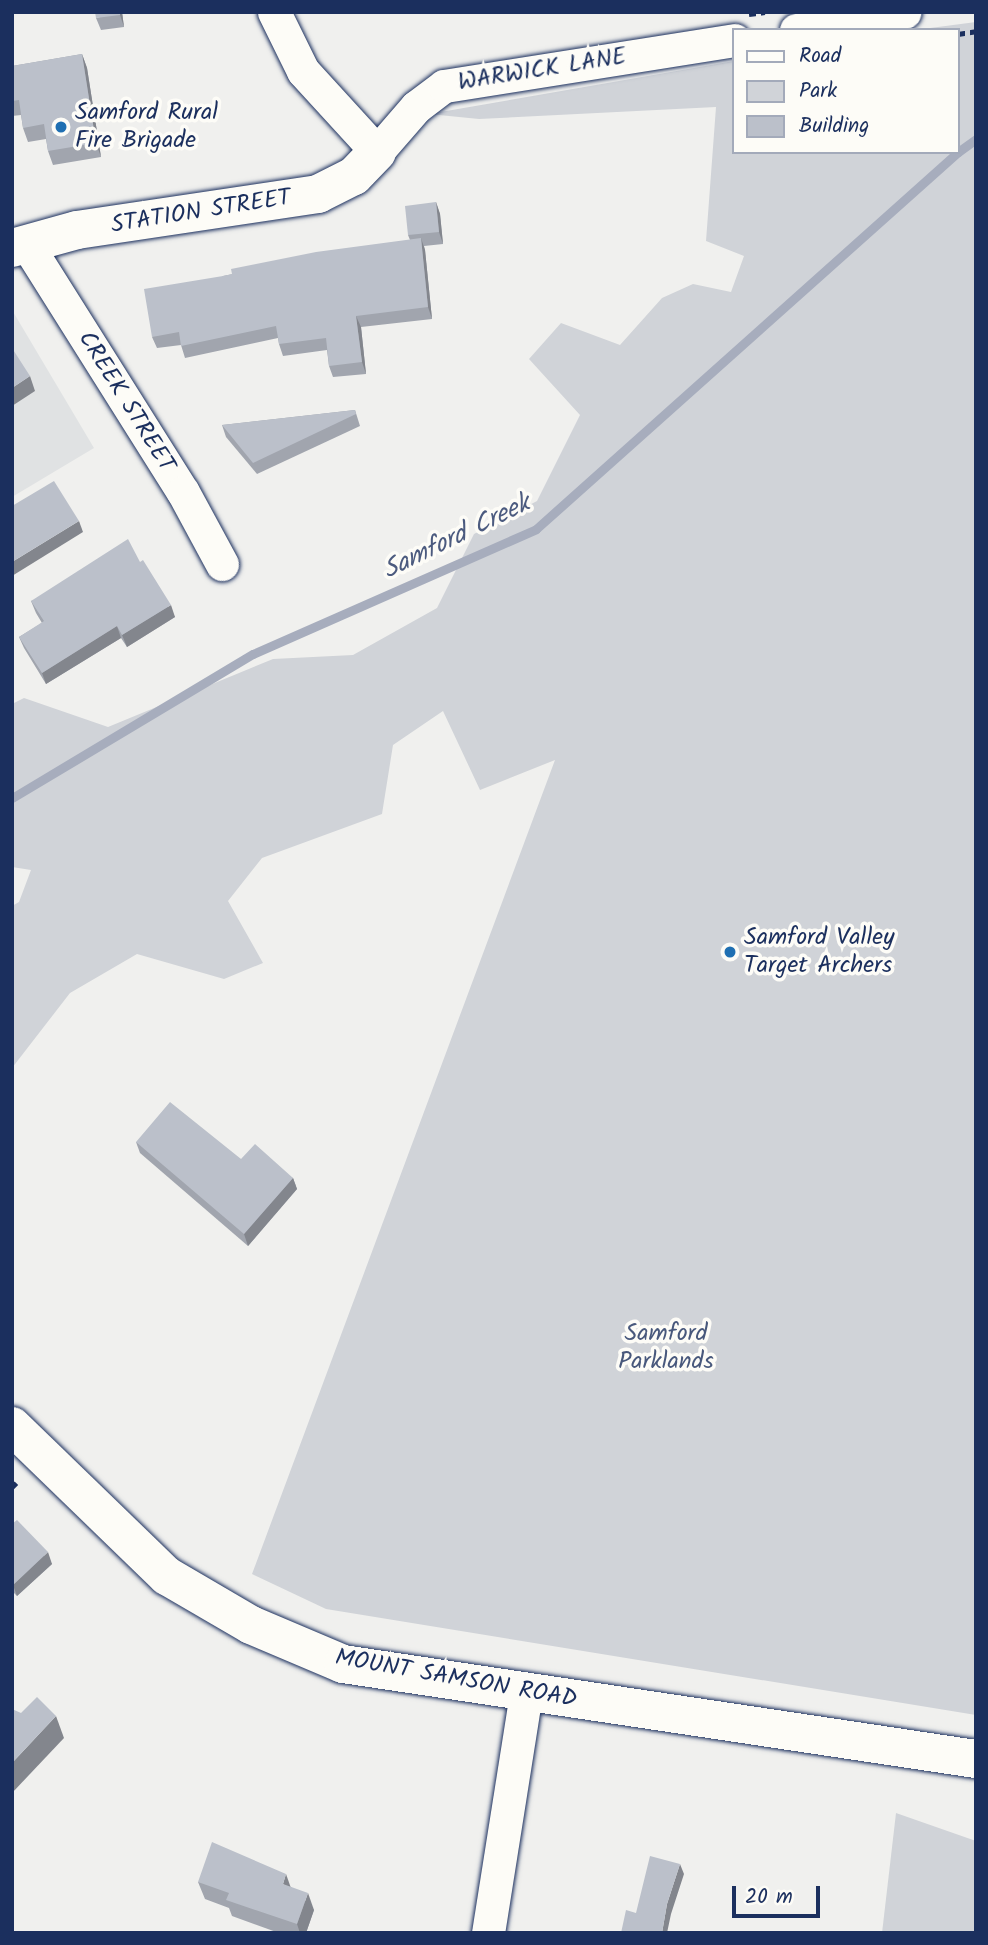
<!DOCTYPE html>
<style>
body{margin:0}
#map{position:relative;width:988px;height:1945px;overflow:hidden;background:#f0f0ee;font-family:Kalam,sans-serif}
div>[style]{position:absolute}
.built>*{inset:0;background:#e0e2e3}
.green>*{inset:0;background:#d0d3d8}
.stream>*{height:9px;margin:-4.5px;padding:0 4.5px;transform-origin:4.5px;border-radius:4.5px;background:#a7adbd}
.path>*{height:4.5px;margin-top:-2.25px;transform-origin:0;background:repeating-linear-gradient(90deg,#1b2f5e 0 7px,transparent 0 12px)}
.roads{filter:drop-shadow(0 0 2px #1b2f5e) drop-shadow(0 0 2px #1b2f5e)}
.street>*{height:33px;margin:-16.5px;padding:0 16.5px;transform-origin:16.5px;border-radius:16.5px;background:#fdfcf7}
.secondary>*{height:38px;margin:-19px;padding:0 19px;transform-origin:19px;border-radius:19px;background:#fdfcf7}
.primary>*{height:38px;margin:-19px;padding:0 19px;transform-origin:19px;border-radius:19px;background:#fdfcf7}
.wall>*{inset:0;background:#a1a5ae}
.shaded-wall>*{inset:0;background:#83868d}
.building>*{inset:0;background:#bbc0ca}
.dots>*{width:19px;height:19px;translate:-50% -50%;box-sizing:border-box;border:4px solid #fdfcf7;border-radius:50%}
span{translate:-50% -50%;white-space:nowrap;text-align:center;line-height:1.15;-webkit-text-stroke:7px #fdfcf7;paint-order:stroke}
.street-label{font-size:24px;color:#1b2f5e}
.poi-label{font-size:24px;color:#1b2f5e}
.left{translate:0 -50%;text-align:left}
.park-label{font-size:24px;color:#48587c}
.water-label{font-size:26px;color:#4c5b7f;font-style:italic}
.frame{position:absolute;inset:0;border:14px solid #1b2f5e;pointer-events:none}
.legend{position:absolute;left:732px;top:28px;width:228px;height:126px;box-sizing:border-box;background:#fdfcf7;border:2px solid #a3aaba;margin:0;padding:9px 12px;list-style:none;font-size:21px;color:#1b2f5e}
.legend li{display:flex;align-items:center;gap:14px;height:35px}
.legend b{width:35px;border:2px solid #a3aaba}
.scale{position:absolute;left:732px;top:1886px;width:88px;height:32px;box-sizing:border-box;border:4px solid #1b2f5e;border-top:0;padding-left:9px;font-size:21px;line-height:24px;white-space:nowrap;color:#1b2f5e;-webkit-text-stroke:5px #fdfcf7;paint-order:stroke}
</style>
<div id="map">
<div class="built">
<i style="clip-path:polygon(12px 310px,94px 448px,12px 497px)"></i>
</div>
<div class="green">
<i style="clip-path:polygon(976px 22px,976px 1715px,326px 1609px,252px 1574px,555px 760px,480px 790px,443px 711px,393px 745px,382px 814px,262px 858px,228px 901px,263px 963px,224px 979px,137px 954px,70px 993px,12px 1068px,12px 906px,19px 902px,31px 870px,12px 867px,12px 704px,24px 698px,108px 727px,273px 659px,353px 655px,437px 608px,474px 534px,537px 501px,580px 415px,529px 359px,561px 323px,620px 345px,662px 298px,693px 284px,731px 292px,744px 256px,706px 241px,716px 107px,479px 119px,429px 114px,734px 61px,734px 152px,958px 152px,958px 30px,915px 30px)"></i>
<i style="clip-path:polygon(896px 1813px,976px 1841px,976px 1933px,882px 1933px)"></i>
</div>
<div class="stream">
<i style="left:958px;top:152px;width:22px;rotate:-36deg"></i>
<i style="left:12px;top:798px;width:281px;rotate:-30.9deg"></i>
<i style="left:253px;top:654px;width:309px;rotate:-23.8deg"></i>
<i style="left:536px;top:529px;width:566px;rotate:-41.78deg"></i>
</div>
<div class="path">
<i style="left:749px;top:14px;width:16px;rotate:-7deg"></i>
<i style="left:958px;top:34px;width:18px;rotate:-9deg"></i>
<i style="left:12px;top:1487px;width:6px;rotate:-45deg"></i>
</div>
<div class="roads">
<div class="street">
<i style="left:274px;top:12px;width:66px;rotate:63.8deg"></i>
<i style="left:303px;top:71px;width:110px;rotate:47.6deg"></i>
<i style="left:377px;top:152px;width:60px;rotate:-49.1deg"></i>
<i style="left:416px;top:107px;width:35px;rotate:-37deg"></i>
<i style="left:444px;top:86px;width:294px;rotate:-9deg"></i>
<i style="left:796px;top:30px;width:110px;rotate:-9.4deg"></i>
<i style="left:26px;top:243px;width:294px;rotate:57.8deg"></i>
<i style="left:183px;top:492px;width:82px;rotate:61.6deg"></i>
<i style="left:488px;top:1933px;width:242px;rotate:-81deg"></i>
</div>
<div class="secondary">
<i style="left:12px;top:248px;width:67px;rotate:-15.5deg"></i>
<i style="left:77px;top:230px;width:244px;rotate:-8.5deg"></i>
<i style="left:318px;top:194px;width:40px;rotate:-26.6deg"></i>
<i style="left:354px;top:176px;width:33px;rotate:-46deg"></i>
</div>
<div class="primary">
<i style="left:12px;top:1426px;width:216px;rotate:44.1deg"></i>
<i style="left:167px;top:1576px;width:97px;rotate:30.3deg"></i>
<i style="left:251px;top:1625px;width:100px;rotate:23deg"></i>
<i style="left:343px;top:1664px;width:640px;rotate:8.54deg"></i>
</div>
</div>
<div class="wall">
<i style="clip-path:polygon(122px 12px,124px 27px,101px 30px,96px 18px)"></i>
<i style="clip-path:polygon(82px 54px,87px 68px,101px 157px,53px 165px,48px 151px,46px 139px,28px 142px,23px 128px,21px 115px,12px 116px,12px 66px)"></i>
<i style="clip-path:polygon(436px 202px,440px 214px,443px 244px,424px 246px,425px 250px,432px 319px,361px 327px,366px 374px,333px 377px,329px 366px,327px 350px,283px 356px,279px 344px,278px 338px,185px 358px,181px 345px,157px 348px,152px 337px,223px 276px,410px 240px,408px 235px)"></i>
<i style="clip-path:polygon(355px 410px,360px 426px,257px 474px,226px 437px,222px 425px)"></i>
<i style="clip-path:polygon(140px 562px,175px 617px,127px 647px,121px 638px,46px 684px,24px 648px,19px 637px,42px 623px,36px 613px,31px 601px)"></i>
<i style="clip-path:polygon(136px 1142px,241px 1159px,293px 1178px,297px 1189px,248px 1246px,140px 1153px)"></i>
<i style="clip-path:polygon(12px 1524px,52px 1564px,17px 1596px,12px 1591px)"></i>
<i style="clip-path:polygon(198px 1882px,291px 1887px,314px 1910px,306px 1933px,279px 1933px,232px 1916px,229px 1908px,205px 1899px)"></i>
</div>
<div class="shaded-wall">
<i style="clip-path:polygon(120px 12px,122px 12px,124px 27px,120px 15px)"></i>
<i style="clip-path:polygon(82px 54px,87px 68px,101px 157px,96px 143px)"></i>
<i style="clip-path:polygon(436px 202px,440px 214px,443px 244px,439px 232px)"></i>
<i style="clip-path:polygon(421px 238px,425px 250px,432px 319px,428px 307px)"></i>
<i style="clip-path:polygon(356px 316px,361px 327px,366px 374px,362px 362px)"></i>
<i style="clip-path:polygon(30px 376px,35px 391px,12px 406px,12px 388px)"></i>
<i style="clip-path:polygon(79px 521px,83px 532px,12px 576px,12px 562px)"></i>
<i style="clip-path:polygon(171px 605px,175px 617px,127px 647px,122px 635px)"></i>
<i style="clip-path:polygon(117px 626px,121px 638px,46px 684px,42px 673px)"></i>
<i style="clip-path:polygon(293px 1178px,297px 1189px,248px 1246px,244px 1234px)"></i>
<i style="clip-path:polygon(48px 1552px,52px 1564px,17px 1596px,13px 1585px)"></i>
<i style="clip-path:polygon(56px 1716px,64px 1738px,12px 1793px,12px 1763px)"></i>
<i style="clip-path:polygon(680px 1864px,684px 1874px,671px 1914px,667px 1933px,662px 1933px,667px 1904px)"></i>
<i style="clip-path:polygon(286px 1874px,292px 1891px,283px 1884px)"></i>
<i style="clip-path:polygon(308px 1893px,314px 1910px,306px 1933px,300px 1933px,297px 1924px)"></i>
</div>
<div class="building">
<i style="clip-path:polygon(95px 12px,120px 12px,120px 15px,96px 18px)"></i>
<i style="clip-path:polygon(82px 54px,96px 143px,48px 151px,44px 124px,23px 128px,19px 100px,12px 101px,12px 66px)"></i>
<i style="clip-path:polygon(436px 202px,439px 232px,408px 235px,405px 206px)"></i>
<i style="clip-path:polygon(421px 238px,428px 307px,356px 316px,362px 362px,329px 366px,326px 338px,279px 344px,276px 326px,181px 346px,179px 332px,152px 337px,144px 289px,223px 276px,232px 274px,231px 269px,316px 252px)"></i>
<i style="clip-path:polygon(12px 348px,30px 376px,12px 388px)"></i>
<i style="clip-path:polygon(355px 410px,356px 414px,253px 463px,222px 425px)"></i>
<i style="clip-path:polygon(54px 481px,79px 521px,12px 562px,12px 506px)"></i>
<i style="clip-path:polygon(128px 539px,140px 562px,143px 560px,171px 605px,122px 635px,117px 626px,42px 673px,19px 637px,44px 621px,31px 601px)"></i>
<i style="clip-path:polygon(170px 1102px,241px 1159px,255px 1144px,293px 1178px,244px 1234px,136px 1142px)"></i>
<i style="clip-path:polygon(17px 1520px,48px 1552px,13px 1585px,12px 1524px)"></i>
<i style="clip-path:polygon(37px 1697px,56px 1716px,12px 1763px,12px 1709px,21px 1713px)"></i>
<i style="clip-path:polygon(212px 1842px,286px 1874px,283px 1884px,308px 1893px,297px 1924px,226px 1900px,229px 1893px,198px 1882px)"></i>
<i style="clip-path:polygon(650px 1856px,680px 1864px,667px 1904px,662px 1933px,621px 1933px,626px 1910px,636px 1913px)"></i>
</div>
<div class="dots">
<i style="left:61px;top:127px;background:#1f6fb2"></i>
<i style="left:730px;top:952px;background:#1f6fb2"></i>
</div>
<div class="street-label">
<span style="left:542px;top:70px;rotate:-9deg">WARWICK LANE</span>
<span style="left:201px;top:212px;rotate:-9deg">STATION STREET</span>
<span style="left:126px;top:402px;rotate:58deg">CREEK STREET</span>
<span style="left:456px;top:1679px;rotate:10deg">MOUNT SAMSON ROAD</span>
</div>
<div class="poi-label">
<span class="left" style="left:75px;top:127px">Samford Rural<br>Fire Brigade</span>
<span class="left" style="left:744px;top:952px">Samford Valley<br>Target Archers</span>
</div>
<div class="park-label">
<span style="left:666px;top:1348px">Samford<br>Parklands</span>
</div>
<div class="water-label">
<span style="left:457px;top:538px;rotate:-26deg">Samford Creek</span>
</div>
<div class="frame"></div>
<ul class="legend">
<li><b style="height:9px;background:#fdfcf7"></b>Road</li>
<li><b style="height:19px;background:#d0d3d8"></b>Park</li>
<li><b style="height:19px;background:#bbc0ca"></b>Building</li>
</ul>
<div class="scale">20 m</div>
</div>
